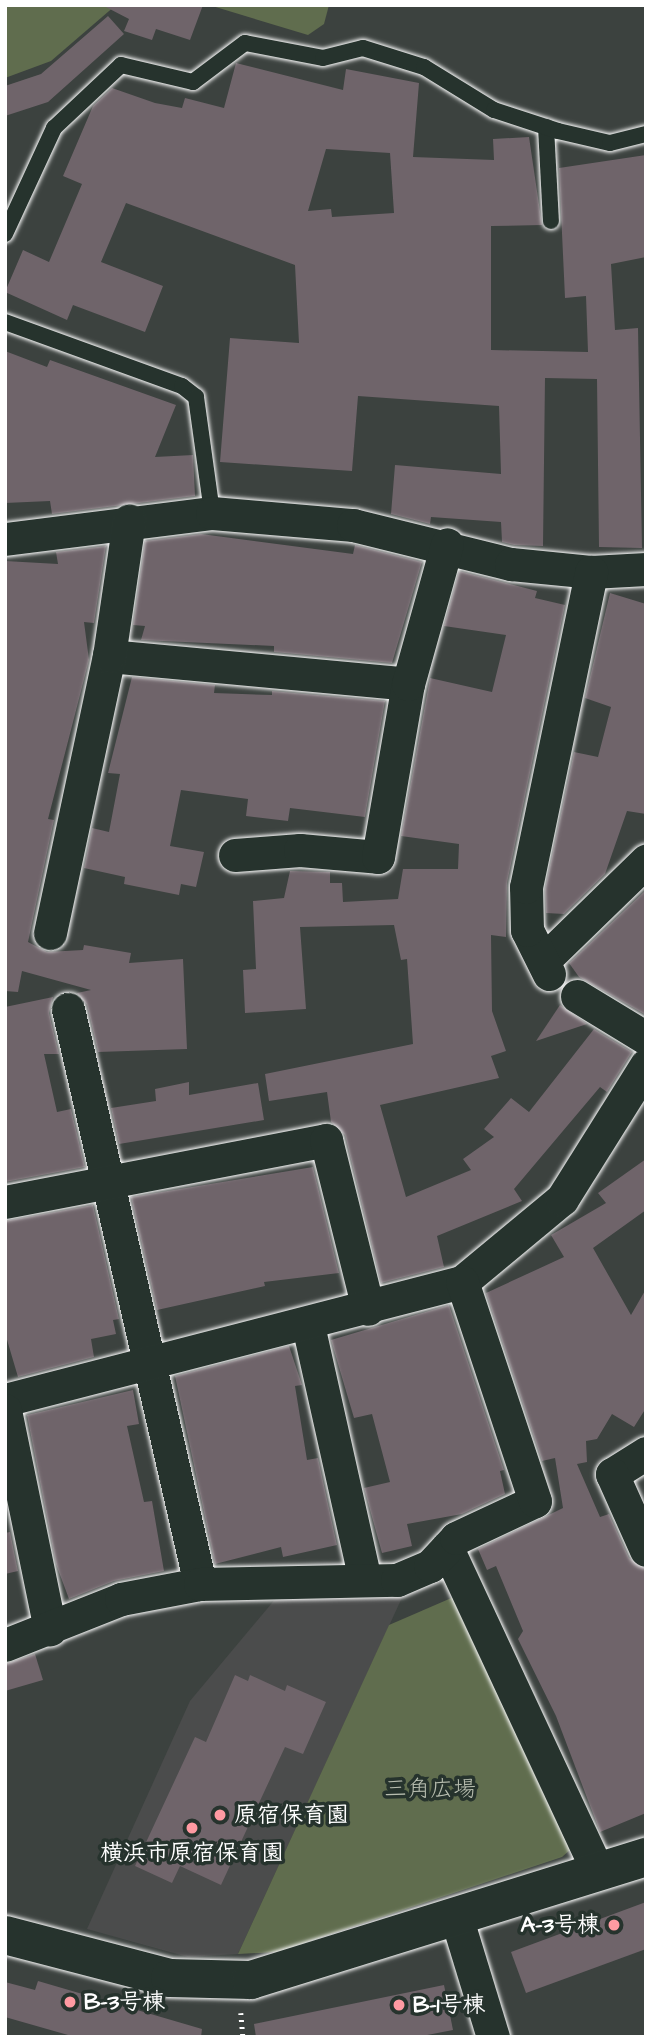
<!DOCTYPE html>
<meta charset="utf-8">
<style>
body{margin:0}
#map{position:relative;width:651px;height:2042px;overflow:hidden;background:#3c423f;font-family:"Architects Daughter","Klee One",sans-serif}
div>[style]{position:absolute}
.built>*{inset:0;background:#4b4c4c}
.green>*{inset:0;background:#606d4e}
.building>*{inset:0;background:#6f646a}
.path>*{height:4.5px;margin-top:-2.25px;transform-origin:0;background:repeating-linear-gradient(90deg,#fff 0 2px,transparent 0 7px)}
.roads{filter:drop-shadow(0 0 2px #fff) drop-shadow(0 0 2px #fff)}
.service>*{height:16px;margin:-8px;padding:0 8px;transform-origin:8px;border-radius:8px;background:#26332d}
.minor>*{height:33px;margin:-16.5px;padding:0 16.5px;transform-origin:16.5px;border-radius:16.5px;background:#26332d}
.tertiary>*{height:38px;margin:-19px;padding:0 19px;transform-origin:19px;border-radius:19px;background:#26332d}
.dots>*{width:19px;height:19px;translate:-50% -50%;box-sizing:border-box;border:4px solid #26332d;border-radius:50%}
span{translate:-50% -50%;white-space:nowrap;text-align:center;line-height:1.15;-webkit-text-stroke:7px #26332d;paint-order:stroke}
.park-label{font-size:23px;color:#b7bdaf}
.poi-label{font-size:23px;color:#fff;font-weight:700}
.left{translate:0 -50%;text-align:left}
.right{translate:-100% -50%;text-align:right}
.frame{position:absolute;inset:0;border:7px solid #fff;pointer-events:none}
</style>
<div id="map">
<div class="built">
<i style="clip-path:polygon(405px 1591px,238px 1954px,188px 1957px,87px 1929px,190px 1701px,277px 1597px)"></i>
</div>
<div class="green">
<i style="clip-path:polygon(5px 5px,116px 5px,51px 61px,5px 78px)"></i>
<i style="clip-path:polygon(209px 5px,329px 5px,324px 24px,308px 35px)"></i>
<i style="clip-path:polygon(456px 1596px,571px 1849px,562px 1857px,277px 1952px,238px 1954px,389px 1625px)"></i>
</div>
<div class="building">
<i style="clip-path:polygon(102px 5px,203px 5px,190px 40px,156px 29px,152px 40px,124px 31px,129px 19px)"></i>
<i style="clip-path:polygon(108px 16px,124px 34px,48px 102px,5px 116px,5px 86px,41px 74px)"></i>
<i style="clip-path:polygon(evenodd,236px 63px,343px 90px,346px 69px,419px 83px,413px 157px,494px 160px,493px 139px,529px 137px,542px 225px,491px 226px,491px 350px,588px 352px,586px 296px,565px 298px,559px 168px,646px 155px,646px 257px,611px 264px,615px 330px,638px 328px,642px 548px,599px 547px,597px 379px,545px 378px,543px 546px,514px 545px,502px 542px,501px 522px,431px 517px,430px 524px,391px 514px,395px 465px,501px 474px,499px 406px,358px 396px,352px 471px,220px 462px,230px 338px,299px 343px,295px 265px,126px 203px,101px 262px,163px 286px,145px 332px,73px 305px,67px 320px,5px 292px,23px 250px,49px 262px,82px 184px,63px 176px,93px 106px,112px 88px,155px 103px,182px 108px,185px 98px,224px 108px,236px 63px,326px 149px,390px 153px,394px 213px,332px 217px,331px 209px,308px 211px,326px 149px)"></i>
<i style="clip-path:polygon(5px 351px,47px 367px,50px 360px,176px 405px,155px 457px,193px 455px,195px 496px,52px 514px,50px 501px,5px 503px)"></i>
<i style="clip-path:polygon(201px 534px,353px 554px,355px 545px,422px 562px,392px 663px,274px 652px,274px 646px,141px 640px,145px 626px,133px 625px,145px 541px)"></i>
<i style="clip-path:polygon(106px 546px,94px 623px,84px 622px,89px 660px,48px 819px,54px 820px,28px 942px,47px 952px,83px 950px,84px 945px,131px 953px,129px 963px,183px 959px,187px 1049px,98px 1052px,87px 1005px,77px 993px,91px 990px,22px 971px,18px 992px,5px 991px,5px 561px,58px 564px,56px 552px)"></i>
<i style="clip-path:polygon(459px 571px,537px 591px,535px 598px,565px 605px,507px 883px,506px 937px,491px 935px,492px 1011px,506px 1051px,491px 1056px,499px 1078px,380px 1105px,406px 1197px,471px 1170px,463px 1159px,494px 1137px,484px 1129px,511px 1098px,529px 1112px,594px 1029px,632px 1052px,607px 1092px,600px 1087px,514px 1189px,522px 1201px,437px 1236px,444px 1267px,381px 1283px,345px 1135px,331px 1122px,327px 1092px,269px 1101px,265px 1074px,413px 1044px,407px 959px,401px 960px,394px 925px,300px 927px,306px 1009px,245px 1013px,243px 970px,256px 969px,253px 901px,284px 898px,290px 871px,330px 872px,330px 883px,342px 883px,343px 902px,398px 899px,403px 869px,458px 869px,459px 844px,401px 836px,430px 678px,492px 692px,506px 635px,444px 626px)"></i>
<i style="clip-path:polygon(610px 593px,646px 604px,646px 814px,627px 811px,605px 874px,564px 914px,546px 913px,545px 889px,574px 752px,598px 757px,611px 707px,585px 698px)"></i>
<i style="clip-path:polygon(132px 677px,215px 685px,214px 693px,272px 695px,272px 691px,385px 701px,365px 817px,290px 808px,288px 821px,246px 816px,248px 799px,181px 790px,170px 846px,204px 852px,196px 887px,181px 884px,179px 895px,124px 884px,125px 877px,84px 868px,92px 828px,109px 832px,120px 774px,108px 773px)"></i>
<i style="clip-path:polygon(646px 890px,646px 1015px,579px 977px,569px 963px)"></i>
<i style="clip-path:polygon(53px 997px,49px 1013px,59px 1054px,44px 1054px,57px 1112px,71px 1109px,85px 1167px,5px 1182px,5px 1007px)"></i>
<i style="clip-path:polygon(560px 1005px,587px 1024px,536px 1041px)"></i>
<i style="clip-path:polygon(189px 1082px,189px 1095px,258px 1083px,264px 1120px,119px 1144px,111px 1108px,156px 1101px,155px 1089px)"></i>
<i style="clip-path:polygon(646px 1159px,646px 1210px,593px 1248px,631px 1315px,646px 1289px,646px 1408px,634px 1427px,612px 1414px,597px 1439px,586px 1441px,587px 1462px,577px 1464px,600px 1517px,609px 1514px,629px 1558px,646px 1569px,646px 1813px,600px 1832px,556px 1716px,518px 1639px,523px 1631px,496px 1566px,487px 1570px,478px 1549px,563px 1508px,555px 1458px,542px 1461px,486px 1293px,564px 1257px,551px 1235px,606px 1203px,598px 1193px)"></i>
<i style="clip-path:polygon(313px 1167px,339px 1273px,264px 1282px,265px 1286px,157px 1310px,131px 1197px)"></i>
<i style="clip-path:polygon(93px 1205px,119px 1319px,113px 1320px,116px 1334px,91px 1339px,94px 1357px,18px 1377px,5px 1333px,5px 1221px)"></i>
<i style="clip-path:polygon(449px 1305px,504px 1470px,500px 1471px,505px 1494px,462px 1514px,407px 1524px,412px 1546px,382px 1553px,364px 1488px,390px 1482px,372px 1414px,354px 1418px,331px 1340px)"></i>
<i style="clip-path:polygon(289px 1346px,302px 1385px,295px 1386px,307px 1460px,318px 1458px,337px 1545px,283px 1557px,281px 1547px,215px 1564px,175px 1376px)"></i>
<i style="clip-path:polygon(133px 1390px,139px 1424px,127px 1426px,144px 1502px,152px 1501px,164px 1571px,114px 1581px,69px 1599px,56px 1564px,27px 1415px)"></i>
<i style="clip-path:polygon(10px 1532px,18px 1571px,5px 1574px,5px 1533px)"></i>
<i style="clip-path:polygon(35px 1654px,43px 1680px,5px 1691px,5px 1664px)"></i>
<i style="clip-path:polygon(235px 1675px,248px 1681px,250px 1675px,285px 1691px,287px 1685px,326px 1702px,303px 1754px,285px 1747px,221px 1885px,180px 1866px,172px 1883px,135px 1866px,195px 1737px,206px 1742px)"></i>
<i style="clip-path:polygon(646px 1902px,646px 1949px,526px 1993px,511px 1952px)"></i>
<i style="clip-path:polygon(38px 1981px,202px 2029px,201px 2037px,75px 2037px,5px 2017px,5px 1982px,35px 1990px)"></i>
<i style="clip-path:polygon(444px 1985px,453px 2030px,417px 2037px,256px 2037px,254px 2024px)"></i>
</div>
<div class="path">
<i style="left:241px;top:2013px;width:24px;rotate:85deg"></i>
</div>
<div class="roads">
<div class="service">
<i style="left:546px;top:127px;width:94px;rotate:87deg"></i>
<i style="left:5px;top:234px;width:117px;rotate:-65.2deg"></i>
<i style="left:54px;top:128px;width:92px;rotate:-43.2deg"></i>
<i style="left:121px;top:65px;width:74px;rotate:13.3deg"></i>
<i style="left:193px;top:82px;width:65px;rotate:-36.9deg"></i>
<i style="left:245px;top:43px;width:79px;rotate:10.9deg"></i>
<i style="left:323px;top:58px;width:41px;rotate:-14deg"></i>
<i style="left:363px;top:48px;width:64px;rotate:17.3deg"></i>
<i style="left:424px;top:67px;width:82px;rotate:31.6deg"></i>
<i style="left:494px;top:110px;width:67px;rotate:18.2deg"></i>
<i style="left:558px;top:131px;width:53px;rotate:13deg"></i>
<i style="left:610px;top:143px;width:37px;rotate:-14deg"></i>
<i style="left:5px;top:322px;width:188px;rotate:19.9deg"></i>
<i style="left:182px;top:386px;width:18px;rotate:38deg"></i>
<i style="left:196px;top:397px;width:117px;rotate:82.1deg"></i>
</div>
<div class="minor">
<i style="left:5px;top:539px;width:209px;rotate:-7.2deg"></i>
<i style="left:212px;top:513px;width:142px;rotate:4.9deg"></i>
<i style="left:353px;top:525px;width:163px;rotate:13.9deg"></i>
<i style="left:511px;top:564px;width:80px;rotate:5.7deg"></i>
<i style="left:591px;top:572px;width:55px;rotate:-3.1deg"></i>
<i style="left:109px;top:656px;width:300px;rotate:5.3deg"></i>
<i style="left:235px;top:855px;width:65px;rotate:-4.4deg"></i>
<i style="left:300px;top:850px;width:78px;rotate:5.1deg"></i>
<i style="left:378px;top:857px;width:176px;rotate:-80.2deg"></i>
<i style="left:408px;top:684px;width:145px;rotate:-74.4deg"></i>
<i style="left:50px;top:933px;width:283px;rotate:-78deg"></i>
<i style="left:109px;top:656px;width:137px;rotate:-81.6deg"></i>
<i style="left:543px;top:961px;width:144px;rotate:-44.2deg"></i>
<i style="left:549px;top:974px;width:49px;rotate:-116.6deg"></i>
<i style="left:527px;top:930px;width:43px;rotate:-91.3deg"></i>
<i style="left:526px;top:887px;width:322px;rotate:-78.3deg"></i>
<i style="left:577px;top:996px;width:81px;rotate:31.3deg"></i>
<i style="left:68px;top:1009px;width:590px;rotate:77.07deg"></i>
<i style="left:5px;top:1202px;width:327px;rotate:-10.9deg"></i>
<i style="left:326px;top:1140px;width:174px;rotate:76deg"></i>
<i style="left:308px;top:1325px;width:261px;rotate:77.4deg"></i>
<i style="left:5px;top:1400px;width:472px;rotate:-14.5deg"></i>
<i style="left:462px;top:1282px;width:130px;rotate:-39.7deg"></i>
<i style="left:562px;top:1199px;width:158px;rotate:-57.9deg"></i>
<i style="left:5px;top:1410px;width:224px;rotate:78.4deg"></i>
<i style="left:646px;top:1453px;width:40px;rotate:148deg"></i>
<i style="left:612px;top:1474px;width:83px;rotate:65.9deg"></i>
<i style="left:447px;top:1548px;width:357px;rotate:65deg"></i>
<i style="left:5px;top:1645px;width:125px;rotate:-21.6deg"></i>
<i style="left:121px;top:1599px;width:80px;rotate:-10.8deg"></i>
<i style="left:200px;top:1584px;width:197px;rotate:-1.2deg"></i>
<i style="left:397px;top:1580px;width:36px;rotate:-23deg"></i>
<i style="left:430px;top:1566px;width:38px;rotate:-47deg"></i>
<i style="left:456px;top:1538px;width:87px;rotate:-25.1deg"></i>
<i style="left:535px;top:1501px;width:231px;rotate:-108.4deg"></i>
<i style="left:456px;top:1916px;width:127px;rotate:73deg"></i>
</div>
<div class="tertiary">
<i style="left:5px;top:1935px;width:171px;rotate:14.6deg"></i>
<i style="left:170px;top:1978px;width:81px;rotate:1.4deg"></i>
<i style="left:251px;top:1980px;width:414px;rotate:-17.3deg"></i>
</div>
</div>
<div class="dots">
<i style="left:220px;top:1815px;background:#ff9aa2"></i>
<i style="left:192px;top:1828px;background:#ff9aa2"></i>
<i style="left:614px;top:1925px;background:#ff9aa2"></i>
<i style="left:70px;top:2002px;background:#ff9aa2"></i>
<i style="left:399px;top:2005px;background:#ff9aa2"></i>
</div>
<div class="park-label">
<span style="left:430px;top:1789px">三角広場</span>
</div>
<div class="poi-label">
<span class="left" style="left:234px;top:1815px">原宿保育園</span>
<span style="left:192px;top:1853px">横浜市原宿保育園</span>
<span class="right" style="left:600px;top:1925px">A-3号棟</span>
<span class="left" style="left:84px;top:2002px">B-3号棟</span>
<span class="left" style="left:413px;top:2005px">B-1号棟</span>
</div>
<div class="frame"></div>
</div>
